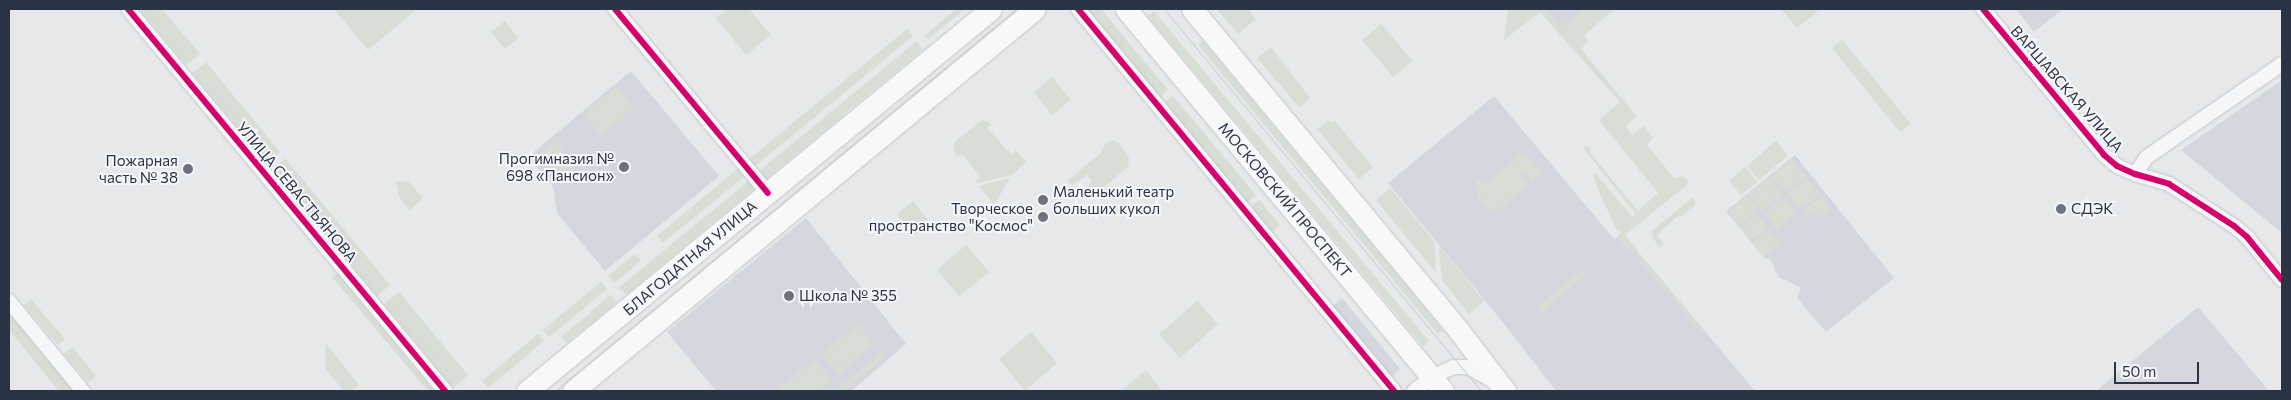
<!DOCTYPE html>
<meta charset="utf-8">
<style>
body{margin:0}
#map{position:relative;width:2291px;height:400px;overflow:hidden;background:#e6e8ea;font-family:Commissioner,sans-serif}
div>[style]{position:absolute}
.built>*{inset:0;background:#d4d7dd}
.green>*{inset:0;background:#d6ded6}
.roads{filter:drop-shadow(0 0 1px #c4c6c8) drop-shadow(0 0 1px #c4c6c8)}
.minor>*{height:14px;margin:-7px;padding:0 7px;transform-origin:7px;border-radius:7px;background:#f5f6f7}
.primary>*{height:21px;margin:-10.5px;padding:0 10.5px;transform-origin:10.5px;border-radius:10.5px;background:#f8f8f8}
.tram>*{height:1px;margin:-0.5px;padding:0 0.5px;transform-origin:0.5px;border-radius:0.5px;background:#cecfd2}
.cycleway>*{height:6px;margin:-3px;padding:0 3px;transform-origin:3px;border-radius:3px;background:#d6006c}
.dots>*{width:14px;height:14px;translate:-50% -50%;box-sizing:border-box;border:2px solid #f4f6f9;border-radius:50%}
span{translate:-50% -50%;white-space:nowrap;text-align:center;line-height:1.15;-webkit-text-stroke:4px #f4f6f9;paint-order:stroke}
.street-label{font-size:15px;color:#2b3445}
.poi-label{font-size:15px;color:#2b3445}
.right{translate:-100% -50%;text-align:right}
.left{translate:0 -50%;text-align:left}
.frame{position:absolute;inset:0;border:10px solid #2b3445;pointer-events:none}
.scale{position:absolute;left:2114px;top:362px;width:85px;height:22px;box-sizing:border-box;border:2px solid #2b3445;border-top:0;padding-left:6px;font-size:15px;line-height:18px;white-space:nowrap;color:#2b3445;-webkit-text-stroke:4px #f4f6f9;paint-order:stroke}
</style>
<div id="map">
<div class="built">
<i style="clip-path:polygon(1544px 9px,1585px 9px,1560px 28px)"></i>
<i style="clip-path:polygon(2016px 9px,2063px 9px,2034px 32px)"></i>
<i style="clip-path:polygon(631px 71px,719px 176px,605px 271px,557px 213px,553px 186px,528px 157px)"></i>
<i style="clip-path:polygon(2282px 80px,2282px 233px,2181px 150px)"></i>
<i style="clip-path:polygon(1494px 96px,1614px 239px,1624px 235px,1755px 391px,1556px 391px,1505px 325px,1388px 183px)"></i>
<i style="clip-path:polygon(1795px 155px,1894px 278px,1826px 332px,1797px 298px,1801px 288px,1779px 277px,1775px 271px,1774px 265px,1769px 259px,1765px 259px,1726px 211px)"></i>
<i style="clip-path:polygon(806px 218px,906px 344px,851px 391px,716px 391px,667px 332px)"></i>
<i style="clip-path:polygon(1342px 298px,1400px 369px,1389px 378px,1332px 307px)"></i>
<i style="clip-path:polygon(2198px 307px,2269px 391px,2096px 391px)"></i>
</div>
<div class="green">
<i style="clip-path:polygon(139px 9px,162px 9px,200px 54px,186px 65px)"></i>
<i style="clip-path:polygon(334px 9px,417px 9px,368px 50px)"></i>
<i style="clip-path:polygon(727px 9px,749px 9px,771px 35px,746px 55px,716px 18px)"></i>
<i style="clip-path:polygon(956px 9px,965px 9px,928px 39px,925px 35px)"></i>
<i style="clip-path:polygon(1086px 9px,1101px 9px,1168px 90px,1159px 98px)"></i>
<i style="clip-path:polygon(1217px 9px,1248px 9px,1256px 19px,1238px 34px)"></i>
<i style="clip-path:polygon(1508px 9px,1544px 9px,1560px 27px,1583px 9px,1615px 9px,1584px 35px,1588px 41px,1581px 49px,1637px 117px,1625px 126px,1632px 135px,1644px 126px,1653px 138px,1647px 145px,1675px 179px,1682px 175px,1688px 181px,1687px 185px,1625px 235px,1637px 249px,1633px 252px,1625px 249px,1618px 235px,1621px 232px,1617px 230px,1599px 192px,1593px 176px,1595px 173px,1631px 215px,1634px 217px,1635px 213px,1583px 148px,1587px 146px,1590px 148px,1591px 154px,1638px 211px,1658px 193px,1599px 120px,1620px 102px,1540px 12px,1504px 40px)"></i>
<i style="clip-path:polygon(1781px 9px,1820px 9px,1797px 28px)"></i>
<i style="clip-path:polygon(1154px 11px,1429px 341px,1423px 346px,1148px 16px)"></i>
<i style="clip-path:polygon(505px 21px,518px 38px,505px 49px,491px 32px)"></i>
<i style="clip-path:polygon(1381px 24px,1413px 61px,1393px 77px,1362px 40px)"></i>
<i style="clip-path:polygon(907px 29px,913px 36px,754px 167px,748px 160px)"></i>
<i style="clip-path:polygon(1842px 40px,1911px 124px,1900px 132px,1832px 48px)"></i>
<i style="clip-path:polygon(917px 41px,922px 50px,766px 179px,762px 177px,758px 172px)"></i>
<i style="clip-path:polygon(1203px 41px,1443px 330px,1438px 334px,1198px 45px)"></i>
<i style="clip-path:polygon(1271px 47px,1310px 98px,1299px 107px,1257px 58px)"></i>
<i style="clip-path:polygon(206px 62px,280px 152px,270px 161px,265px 161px,192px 73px)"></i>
<i style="clip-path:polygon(1052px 77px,1071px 100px,1052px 115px,1034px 92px)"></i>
<i style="clip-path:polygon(616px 86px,634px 108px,601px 135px,583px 114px)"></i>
<i style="clip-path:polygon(1173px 96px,1256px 195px,1247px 203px,1164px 103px)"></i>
<i style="clip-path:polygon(983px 120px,992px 124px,987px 128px,1011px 154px,1016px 150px,1026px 162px,1012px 175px,977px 183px,975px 181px,980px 176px,963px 155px,956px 157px,953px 147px,956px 141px)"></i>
<i style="clip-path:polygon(1329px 120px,1331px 123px,1335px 121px,1373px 167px,1359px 179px,1317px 129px)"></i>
<i style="clip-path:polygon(1113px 140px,1119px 143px,1129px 158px,1128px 167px,1093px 196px,1086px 193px,1091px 180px,1087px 175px,1073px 185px,1067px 181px,1100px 154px,1105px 144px)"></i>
<i style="clip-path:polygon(555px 141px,574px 164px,557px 177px,539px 155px)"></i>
<i style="clip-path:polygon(1776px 141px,1788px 156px,1759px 180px,1747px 166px)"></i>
<i style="clip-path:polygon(1521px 153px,1526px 153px,1542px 173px,1532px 182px,1525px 171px,1520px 176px,1529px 184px,1500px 210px,1497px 207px,1491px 213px,1478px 197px,1475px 183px,1478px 180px,1488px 181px)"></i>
<i style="clip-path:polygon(285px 158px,390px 285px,377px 296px,273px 171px)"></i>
<i style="clip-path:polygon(1792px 160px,1806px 176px,1786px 192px,1772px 176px)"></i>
<i style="clip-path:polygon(740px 167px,747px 174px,663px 243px,657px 236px)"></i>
<i style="clip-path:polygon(1745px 167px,1757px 182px,1741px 195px,1729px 181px)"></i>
<i style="clip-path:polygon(1010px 178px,994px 205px,979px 186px)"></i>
<i style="clip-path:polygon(1770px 178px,1783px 194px,1762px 211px,1749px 194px)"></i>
<i style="clip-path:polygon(1807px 178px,1820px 194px,1800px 210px,1787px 194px)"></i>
<i style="clip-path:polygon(751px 179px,755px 188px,627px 294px,618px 288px)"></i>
<i style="clip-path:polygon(396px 181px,409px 182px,423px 198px,410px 210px,400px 199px)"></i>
<i style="clip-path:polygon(1390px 188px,1434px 241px,1436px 273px,1376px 200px)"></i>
<i style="clip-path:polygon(1821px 196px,1831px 208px,1821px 216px,1806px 214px,1803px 211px)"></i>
<i style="clip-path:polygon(1747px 197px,1758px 210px,1739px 226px,1728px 212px)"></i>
<i style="clip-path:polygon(1784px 197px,1797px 212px,1777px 229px,1764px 213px)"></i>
<i style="clip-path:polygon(1692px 198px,1696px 202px,1693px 209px,1692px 207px,1680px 217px,1678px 216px,1657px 235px,1664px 244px,1659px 247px,1653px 238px,1652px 231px)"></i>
<i style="clip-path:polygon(1259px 200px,1280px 225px,1271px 232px,1250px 208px)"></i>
<i style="clip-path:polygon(913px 201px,930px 223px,914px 236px,897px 214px)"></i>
<i style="clip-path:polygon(1757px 214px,1768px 227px,1751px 241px,1740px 228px)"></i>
<i style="clip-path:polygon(1769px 229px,1780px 243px,1764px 257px,1752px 243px)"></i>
<i style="clip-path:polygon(966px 245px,989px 272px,959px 296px,937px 270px)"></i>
<i style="clip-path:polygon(1439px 246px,1484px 301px,1469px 314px,1442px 280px)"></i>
<i style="clip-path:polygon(1639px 253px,1704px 332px,1702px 334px,1636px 256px)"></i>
<i style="clip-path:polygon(635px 254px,641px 261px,614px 283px,608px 276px)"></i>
<i style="clip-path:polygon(1580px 271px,1588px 273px,1541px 312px,1537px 307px)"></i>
<i style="clip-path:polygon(337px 273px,434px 391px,428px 391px,332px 277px)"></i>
<i style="clip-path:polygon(601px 282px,607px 289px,549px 337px,543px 330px)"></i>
<i style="clip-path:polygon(399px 292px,468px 375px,453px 388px,384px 304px)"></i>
<i style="clip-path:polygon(611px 294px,616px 303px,567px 343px,561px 336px,591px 313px,590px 312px)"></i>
<i style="clip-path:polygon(31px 299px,65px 339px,58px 345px,24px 305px)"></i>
<i style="clip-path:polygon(1197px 301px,1218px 324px,1180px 358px,1159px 334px)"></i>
<i style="clip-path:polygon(11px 316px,74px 391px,59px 391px,9px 330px,9px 318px)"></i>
<i style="clip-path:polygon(858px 324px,874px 344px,839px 374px,822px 354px)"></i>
<i style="clip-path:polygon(1031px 332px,1057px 363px,1025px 391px,999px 359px)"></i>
<i style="clip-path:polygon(538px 334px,544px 341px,488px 388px,482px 381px)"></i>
<i style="clip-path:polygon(326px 344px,359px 385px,352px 391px,344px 391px,325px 368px)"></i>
<i style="clip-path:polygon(72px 347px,96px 376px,88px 382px,64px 354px)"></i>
<i style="clip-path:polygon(882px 352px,886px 357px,844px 391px,834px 391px)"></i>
<i style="clip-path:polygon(815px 359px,832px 380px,818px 391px,775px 391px)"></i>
<i style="clip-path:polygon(1146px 370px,1162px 391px,1124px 391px,1122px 390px)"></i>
</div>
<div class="roads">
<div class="minor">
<i style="left:128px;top:9px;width:496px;rotate:50.3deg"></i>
<i style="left:615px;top:9px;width:239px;rotate:50.3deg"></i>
<i style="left:1078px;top:9px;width:496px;rotate:50.4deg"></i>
<i style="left:1983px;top:9px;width:190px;rotate:50.3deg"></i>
<i style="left:2104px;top:155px;width:17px;rotate:40deg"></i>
<i style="left:2117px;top:166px;width:20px;rotate:24deg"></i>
<i style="left:2135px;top:174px;width:35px;rotate:16deg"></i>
<i style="left:2169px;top:184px;width:77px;rotate:32.9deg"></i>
<i style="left:2234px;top:226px;width:17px;rotate:40deg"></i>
<i style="left:2247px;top:237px;width:55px;rotate:50.9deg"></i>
<i style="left:2135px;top:174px;width:21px;rotate:-55deg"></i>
<i style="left:2147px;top:157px;width:164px;rotate:-34.6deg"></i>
<i style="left:9px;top:301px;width:117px;rotate:50.6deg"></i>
<i style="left:1414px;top:391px;width:23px;rotate:-38deg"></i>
<i style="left:1432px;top:377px;width:23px;rotate:-25deg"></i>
<i style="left:1453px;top:367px;width:15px"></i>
<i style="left:1468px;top:367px;width:25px;rotate:29deg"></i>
</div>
<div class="primary">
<i style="left:1126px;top:9px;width:496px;rotate:50.3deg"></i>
<i style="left:1192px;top:9px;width:418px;rotate:50.3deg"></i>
<i style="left:1459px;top:331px;width:76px;rotate:52.5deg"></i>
<i style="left:527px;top:391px;width:601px;rotate:-39.46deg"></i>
<i style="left:573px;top:391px;width:599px;rotate:-39.59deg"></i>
</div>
</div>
<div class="tram">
<i style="left:1164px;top:9px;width:496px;rotate:50.3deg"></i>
<i style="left:555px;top:391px;width:599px;rotate:-39.65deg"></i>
</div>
<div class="cycleway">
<i style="left:128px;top:9px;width:496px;rotate:50.3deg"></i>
<i style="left:615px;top:9px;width:239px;rotate:50.3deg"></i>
<i style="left:1078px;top:9px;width:496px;rotate:50.4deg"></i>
<i style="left:1983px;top:9px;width:190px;rotate:50.3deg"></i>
<i style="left:2104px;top:155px;width:17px;rotate:40deg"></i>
<i style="left:2117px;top:166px;width:20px;rotate:24deg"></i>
<i style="left:2135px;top:174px;width:35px;rotate:16deg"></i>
<i style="left:2169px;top:184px;width:77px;rotate:32.9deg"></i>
<i style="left:2234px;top:226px;width:17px;rotate:40deg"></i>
<i style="left:2247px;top:237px;width:55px;rotate:50.9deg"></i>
</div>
<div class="dots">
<i style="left:624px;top:167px;background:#6c737f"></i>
<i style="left:188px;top:169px;background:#6c737f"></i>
<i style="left:1043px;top:200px;background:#6c737f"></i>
<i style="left:2061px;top:209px;background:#6c737f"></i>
<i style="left:1043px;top:217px;background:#6c737f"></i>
<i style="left:789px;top:296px;background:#6c737f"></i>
</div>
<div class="street-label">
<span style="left:2067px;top:89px;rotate:49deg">ВАРШАВСКАЯ УЛИЦА</span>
<span style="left:297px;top:192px;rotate:50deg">УЛИЦА СЕВАСТЬЯНОВА</span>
<span style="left:1285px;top:200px;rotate:50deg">МОСКОВСКИЙ ПРОСПЕКТ</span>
<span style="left:690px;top:258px;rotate:-40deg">БЛАГОДАТНАЯ УЛИЦА</span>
</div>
<div class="poi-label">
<span class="right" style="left:614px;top:167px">Прогимназия №<br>698 «Пансион»</span>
<span class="right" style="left:178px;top:169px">Пожарная<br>часть № 38</span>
<span class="left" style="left:1053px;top:200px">Маленький театр<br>больших кукол</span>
<span class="right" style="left:1033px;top:217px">Творческое<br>пространство "Космос"</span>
<span class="left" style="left:2071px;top:209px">СДЭК</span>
<span class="left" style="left:799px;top:296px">Школа № 355</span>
</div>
<div class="frame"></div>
<div class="scale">50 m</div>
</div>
